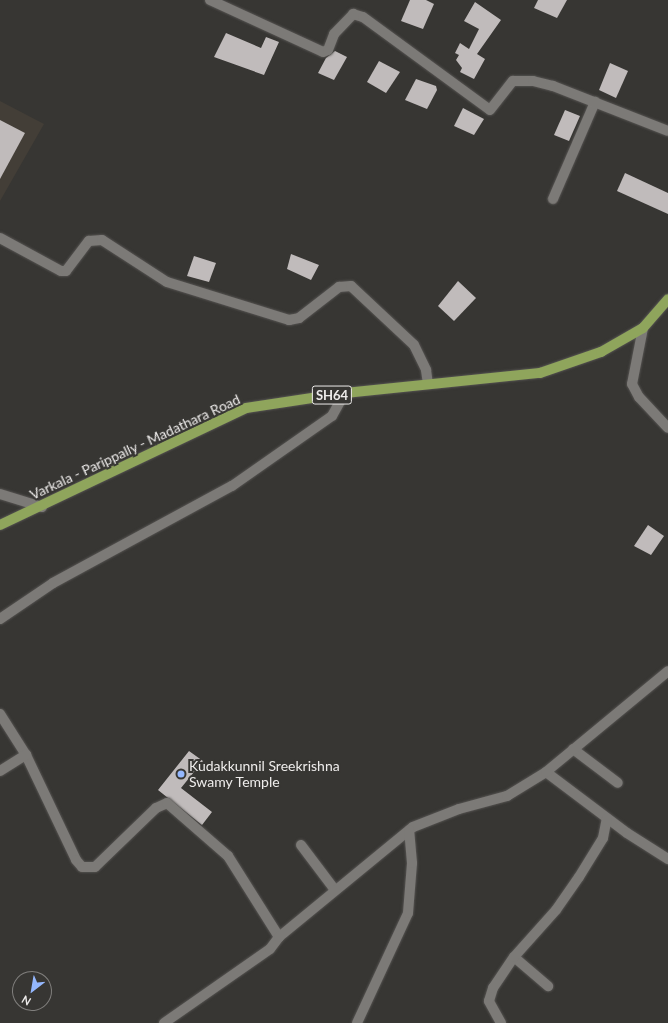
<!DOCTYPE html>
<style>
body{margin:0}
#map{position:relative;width:668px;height:1023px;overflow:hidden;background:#373633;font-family:Lato,sans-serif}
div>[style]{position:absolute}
.built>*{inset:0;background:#433e37}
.building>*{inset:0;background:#c0bbbb}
.roads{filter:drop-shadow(0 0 1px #555351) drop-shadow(0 0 1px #555351)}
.minor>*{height:10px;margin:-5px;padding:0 5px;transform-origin:5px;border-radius:5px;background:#7c7a77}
.secondary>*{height:10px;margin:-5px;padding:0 5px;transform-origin:5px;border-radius:5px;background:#7c7a77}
.primary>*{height:10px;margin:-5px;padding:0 5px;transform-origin:5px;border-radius:5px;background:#8fa55c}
.dots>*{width:11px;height:11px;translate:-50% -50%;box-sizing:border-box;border:2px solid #373633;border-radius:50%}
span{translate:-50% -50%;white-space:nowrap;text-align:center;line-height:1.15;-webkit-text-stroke:4px #373633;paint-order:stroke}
.shield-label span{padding:1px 3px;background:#373633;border:1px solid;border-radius:3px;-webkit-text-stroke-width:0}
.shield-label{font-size:13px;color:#eeeceb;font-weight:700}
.street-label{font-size:14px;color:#eeeceb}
.poi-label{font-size:14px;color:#eeeceb}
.left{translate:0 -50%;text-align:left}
.north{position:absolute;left:12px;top:971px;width:40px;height:40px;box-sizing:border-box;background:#373633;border:1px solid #807f7d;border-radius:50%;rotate:211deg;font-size:11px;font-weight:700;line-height:16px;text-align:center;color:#eeeceb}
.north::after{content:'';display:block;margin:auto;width:14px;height:18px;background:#94b7fd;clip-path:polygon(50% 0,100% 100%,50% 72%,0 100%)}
</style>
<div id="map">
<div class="built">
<i style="clip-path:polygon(0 101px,44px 124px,0 201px)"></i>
</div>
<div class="building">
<i style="clip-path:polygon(410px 0,426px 0,434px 4px,423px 29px,401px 21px)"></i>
<i style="clip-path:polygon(538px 0,567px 0,557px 18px,534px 8px)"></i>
<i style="clip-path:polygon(475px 2px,501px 20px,477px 54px,485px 59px,474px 79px,460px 72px,462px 68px,456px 60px,459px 55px,455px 53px,460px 43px,469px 49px,479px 29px,464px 21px)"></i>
<i style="clip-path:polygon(226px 33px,261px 48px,266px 37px,279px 42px,264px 75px,214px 57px)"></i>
<i style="clip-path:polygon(335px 51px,347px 57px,334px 80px,318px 73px,326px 58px)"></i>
<i style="clip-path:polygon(379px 61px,400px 72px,386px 93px,367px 82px)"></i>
<i style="clip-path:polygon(610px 63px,628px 71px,616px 98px,599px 90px)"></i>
<i style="clip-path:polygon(416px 79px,436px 86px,437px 90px,427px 109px,405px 100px)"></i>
<i style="clip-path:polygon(463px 108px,484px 119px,474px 135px,454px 126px)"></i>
<i style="clip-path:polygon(565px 110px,580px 116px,569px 141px,554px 135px)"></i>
<i style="clip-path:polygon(0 120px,25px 133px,0 179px)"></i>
<i style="clip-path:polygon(625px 173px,668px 193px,668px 214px,617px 191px)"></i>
<i style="clip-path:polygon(291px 254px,319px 265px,311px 280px,287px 269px)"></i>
<i style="clip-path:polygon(194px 256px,216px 263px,209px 282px,187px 276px)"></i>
<i style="clip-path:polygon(458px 281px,476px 298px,454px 321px,438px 306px)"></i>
<i style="clip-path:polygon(648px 525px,664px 536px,651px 555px,634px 546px)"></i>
<i style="clip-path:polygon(189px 751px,203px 761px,181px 788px,212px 812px,202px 825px,158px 790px)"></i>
</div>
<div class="roads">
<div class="minor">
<i style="left:553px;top:199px;width:106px;rotate:-66.6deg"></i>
<i style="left:0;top:238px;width:69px;rotate:28.4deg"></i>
<i style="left:61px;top:271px;width:5px"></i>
<i style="left:66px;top:271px;width:38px;rotate:-53deg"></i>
<i style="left:89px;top:241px;width:13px;rotate:-4deg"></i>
<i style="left:102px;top:240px;width:77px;rotate:32.9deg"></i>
<i style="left:167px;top:282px;width:128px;rotate:17.3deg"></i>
<i style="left:289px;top:320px;width:10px;rotate:-11deg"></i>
<i style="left:299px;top:318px;width:51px;rotate:-37.8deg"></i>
<i style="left:339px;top:287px;width:12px;rotate:-5deg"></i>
<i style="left:351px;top:286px;width:86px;rotate:43.1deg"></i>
<i style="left:414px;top:345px;width:28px;rotate:64deg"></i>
<i style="left:426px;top:370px;width:14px;rotate:82deg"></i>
<i style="left:0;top:494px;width:44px;rotate:17.2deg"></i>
<i style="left:0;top:619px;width:64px;rotate:-34.2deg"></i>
<i style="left:53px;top:583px;width:204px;rotate:-28.5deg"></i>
<i style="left:232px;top:486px;width:122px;rotate:-35deg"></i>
<i style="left:332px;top:416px;width:26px;rotate:-61deg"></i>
<i style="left:0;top:714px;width:49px;rotate:57.6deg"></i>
<i style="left:26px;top:755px;width:116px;rotate:64.5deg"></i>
<i style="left:76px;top:860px;width:9px;rotate:49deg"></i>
<i style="left:82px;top:867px;width:13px"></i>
<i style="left:95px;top:867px;width:85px;rotate:-44deg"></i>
<i style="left:156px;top:808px;width:12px;rotate:-24deg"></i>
<i style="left:167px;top:803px;width:81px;rotate:41deg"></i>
<i style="left:228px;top:856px;width:96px;rotate:57.8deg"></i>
<i style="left:573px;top:749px;width:56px;rotate:37.1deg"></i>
<i style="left:0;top:771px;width:31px;rotate:-32deg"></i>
<i style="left:546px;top:772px;width:101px;rotate:37deg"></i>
<i style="left:627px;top:833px;width:49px;rotate:32.4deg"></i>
<i style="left:301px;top:845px;width:56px;rotate:52.9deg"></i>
<i style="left:514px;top:957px;width:45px;rotate:40.5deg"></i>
<i style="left:164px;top:1023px;width:129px;rotate:-34.9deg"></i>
<i style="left:270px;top:949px;width:15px;rotate:-53deg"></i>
<i style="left:279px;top:937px;width:173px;rotate:-39.4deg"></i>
<i style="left:413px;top:827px;width:49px;rotate:-21.4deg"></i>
<i style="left:459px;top:809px;width:50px;rotate:-15.2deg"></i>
<i style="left:507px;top:796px;width:46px;rotate:-31.6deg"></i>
<i style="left:546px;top:772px;width:158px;rotate:-39.6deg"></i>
<i style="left:357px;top:1023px;width:121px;rotate:-65.1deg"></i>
<i style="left:408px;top:913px;width:50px;rotate:-85.4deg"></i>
<i style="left:412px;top:863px;width:33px;rotate:-95deg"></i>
<i style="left:501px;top:1023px;width:25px;rotate:-119deg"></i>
<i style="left:489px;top:1001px;width:14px;rotate:-73deg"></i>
<i style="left:493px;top:988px;width:37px;rotate:-56deg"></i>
<i style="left:514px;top:957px;width:63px;rotate:-48.2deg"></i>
<i style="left:556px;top:910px;width:40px;rotate:-55.1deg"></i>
<i style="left:579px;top:877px;width:46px;rotate:-58.4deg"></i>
<i style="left:603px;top:838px;width:20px;rotate:-79deg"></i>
</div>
<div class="secondary">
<i style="left:210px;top:0;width:124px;rotate:24.7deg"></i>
<i style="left:323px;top:52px;width:5px;rotate:-22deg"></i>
<i style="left:328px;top:50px;width:17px;rotate:-69deg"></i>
<i style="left:334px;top:34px;width:28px;rotate:-46deg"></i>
<i style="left:353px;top:14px;width:10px;rotate:17deg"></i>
<i style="left:363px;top:17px;width:157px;rotate:36.2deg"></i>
<i style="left:490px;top:110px;width:37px;rotate:-52deg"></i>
<i style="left:513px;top:81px;width:20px"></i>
<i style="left:533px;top:81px;width:21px;rotate:14deg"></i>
<i style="left:553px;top:86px;width:123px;rotate:21.4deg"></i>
<i style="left:643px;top:328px;width:57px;rotate:101.1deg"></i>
<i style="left:632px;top:384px;width:15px;rotate:62deg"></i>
<i style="left:639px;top:397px;width:42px;rotate:46.9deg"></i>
</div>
<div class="primary">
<i style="left:0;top:525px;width:272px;rotate:-25.4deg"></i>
<i style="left:246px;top:408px;width:100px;rotate:-8.6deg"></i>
<i style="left:345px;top:393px;width:196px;rotate:-5.9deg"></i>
<i style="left:540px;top:373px;width:65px;rotate:-19deg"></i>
<i style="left:601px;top:352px;width:48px;rotate:-29.7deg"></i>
<i style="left:643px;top:328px;width:38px;rotate:-49deg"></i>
</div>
</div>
<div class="dots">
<i style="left:181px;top:774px;background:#94b7fd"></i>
</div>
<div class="shield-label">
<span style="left:332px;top:395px">SH64</span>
</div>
<div class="street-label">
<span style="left:135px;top:447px;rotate:-25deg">Varkala - Parippally - Madathara Road</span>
</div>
<div class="poi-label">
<span class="left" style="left:189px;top:774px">Kudakkunnil Sreekrishna<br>Swamy Temple</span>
</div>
<div class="north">N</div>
</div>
